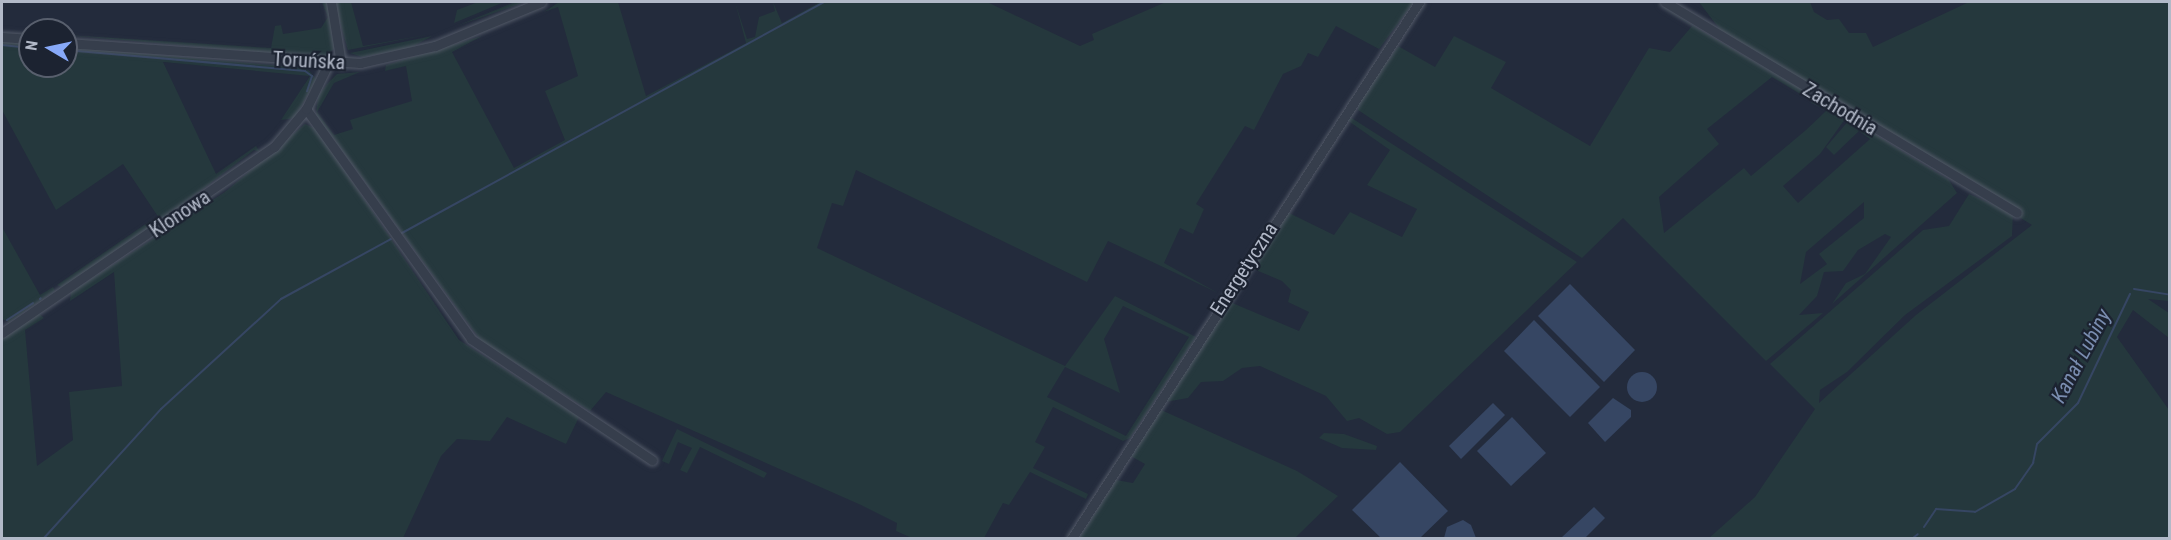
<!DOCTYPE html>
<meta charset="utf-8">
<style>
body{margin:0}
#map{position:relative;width:2171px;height:540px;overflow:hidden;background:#232b3c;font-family:"Roboto Condensed",sans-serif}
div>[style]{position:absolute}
.green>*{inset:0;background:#25383d}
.water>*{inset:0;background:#364663}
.round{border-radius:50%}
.stream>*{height:2px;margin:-1px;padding:0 1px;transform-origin:1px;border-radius:1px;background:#364663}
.roads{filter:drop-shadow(0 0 2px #525967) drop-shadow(0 0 2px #525967)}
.minor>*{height:9px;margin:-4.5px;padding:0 4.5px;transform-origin:4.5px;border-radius:4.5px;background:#363e4c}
span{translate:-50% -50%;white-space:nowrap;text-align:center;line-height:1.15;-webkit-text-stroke:4.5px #1c2331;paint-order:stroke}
.street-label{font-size:20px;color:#b2b9c8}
.water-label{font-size:21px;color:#7a8db0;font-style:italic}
.frame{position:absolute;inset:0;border:3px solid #b2b9c8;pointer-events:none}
.north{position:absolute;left:18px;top:18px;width:60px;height:60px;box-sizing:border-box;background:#1c2331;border:2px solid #585f6d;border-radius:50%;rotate:279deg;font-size:16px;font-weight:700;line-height:24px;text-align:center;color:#b2b9c8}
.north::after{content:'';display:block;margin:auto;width:21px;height:27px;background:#87a9f8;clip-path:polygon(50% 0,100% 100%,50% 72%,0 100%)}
</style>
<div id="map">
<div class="green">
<i style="clip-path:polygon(322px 2px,327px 2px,335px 48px,323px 58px,66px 35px,271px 48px,275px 26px,281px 25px,283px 34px,321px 28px,328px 17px)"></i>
<i style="clip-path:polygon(334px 2px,351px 2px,363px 46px,431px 34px,348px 50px)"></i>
<i style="clip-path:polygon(478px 2px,504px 2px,454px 23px,457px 10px)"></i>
<i style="clip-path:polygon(515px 2px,525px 2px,457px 26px)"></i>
<i style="clip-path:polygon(evenodd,559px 2px,618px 2px,646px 96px,746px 43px,735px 2px,747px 39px,755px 37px,759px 17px,775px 11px,773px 2px,782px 23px,820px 2px,987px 2px,1080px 46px,1094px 40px,1092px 34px,1166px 2px,1414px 2px,1379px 49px,1336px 26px,1318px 57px,1308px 53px,1301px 66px,1283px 74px,1254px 130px,1245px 126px,1196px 204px,1204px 209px,1193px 234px,1180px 228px,1164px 263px,1218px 293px,1108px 241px,1087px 282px,856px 170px,843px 206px,832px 203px,817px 248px,1065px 366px,1115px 296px,1196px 337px,1130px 438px,1123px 441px,1053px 407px,1035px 442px,1045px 447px,1033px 468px,1088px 494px,1086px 499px,1030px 472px,1009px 505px,1003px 503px,984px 538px,912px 538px,896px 531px,897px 523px,861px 505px,606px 392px,590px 411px,481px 341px,316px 115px,318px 96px,328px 83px,337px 74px,360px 72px,334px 83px,317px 112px,334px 135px,353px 129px,350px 120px,412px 101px,406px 66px,385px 71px,386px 65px,482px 36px,452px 52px,514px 168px,565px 140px,545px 91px,578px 76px,558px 7px,544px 12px,559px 2px,1123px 306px,1189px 337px,1126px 436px,1047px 397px,1065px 367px,1120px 393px,1104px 339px,1123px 306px)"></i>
<i style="clip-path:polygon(evenodd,1653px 2px,1801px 89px,1802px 95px,1772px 77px,1707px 129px,1719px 144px,1659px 197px,1664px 233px,1744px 168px,1751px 176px,1806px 130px,1827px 110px,1811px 103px,1815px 98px,1845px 119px,1820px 154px,1783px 186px,1798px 203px,1870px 139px,1859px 131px,1834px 155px,1826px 147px,1850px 119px,1949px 180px,1957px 193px,1832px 304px,1846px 283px,1865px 274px,1891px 237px,1885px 234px,1858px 250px,1843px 271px,1824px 272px,1817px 296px,1799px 315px,1823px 313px,1766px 361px,1623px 218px,1582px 258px,1358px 110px,1358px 102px,1398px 46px,1435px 67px,1454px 36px,1506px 62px,1491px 88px,1590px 146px,1649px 48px,1670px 52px,1692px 26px,1653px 2px,1864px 202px,1864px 218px,1819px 254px,1827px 264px,1800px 284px,1806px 252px,1864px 202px)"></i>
<i style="clip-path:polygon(1699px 2px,1810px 2px,1814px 12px,1827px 20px,1839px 19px,1849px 33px,1866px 33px,1873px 47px,1969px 2px,2169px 2px,2169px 301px,2148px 299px,2169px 313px,2169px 338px,2133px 310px,2117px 337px,2169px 410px,2169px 538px,1709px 538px,1755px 497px,1815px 409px,1770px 364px,1923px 230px,1949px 226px,1969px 194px,2013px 213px,2012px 236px,1905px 315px,1847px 372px,1820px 390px,1819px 403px,1916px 315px,2032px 225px,1721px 31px)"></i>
<i style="clip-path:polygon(432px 36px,410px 48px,362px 57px,350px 53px)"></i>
<i style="clip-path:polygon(2px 41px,30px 44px,30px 66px,66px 66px,66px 47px,307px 68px,316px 79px,295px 118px,281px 120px,310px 76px,163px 62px,216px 174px,256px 146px,260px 152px,254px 150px,161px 221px,123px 164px,56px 210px,2px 110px)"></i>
<i style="clip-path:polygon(1350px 117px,1577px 262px,1400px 432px,1387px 434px,1359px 418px,1347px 421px,1326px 396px,1260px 366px,1242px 368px,1223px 381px,1201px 382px,1188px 398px,1165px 402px,1230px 302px,1299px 331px,1309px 312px,1288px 302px,1291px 290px,1282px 281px,1251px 268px,1287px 212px,1334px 235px,1350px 212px,1402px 237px,1417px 209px,1367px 185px,1390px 150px,1347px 120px)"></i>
<i style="clip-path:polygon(305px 124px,317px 129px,459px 340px,579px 417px,566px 444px,507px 417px,490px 441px,457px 439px,441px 456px,403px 538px,2px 538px,2px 337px,38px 313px,44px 318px,25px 330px,37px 466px,73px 440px,69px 392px,122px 386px,114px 272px,70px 301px,71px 292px,225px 192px)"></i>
<i style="clip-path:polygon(150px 221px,154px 228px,62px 287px,57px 285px)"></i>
<i style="clip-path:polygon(2px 227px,40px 295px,53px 287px,55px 291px,9px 322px,2px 319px)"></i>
<i style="clip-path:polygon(1159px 409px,1297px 471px,1338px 496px,1295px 538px,1079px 538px,1116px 480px,1133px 483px,1145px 464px,1129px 455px)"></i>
<i style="clip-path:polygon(677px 429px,767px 473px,764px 478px,700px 447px,687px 473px,680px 470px,692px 448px,678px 442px,669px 464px,662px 461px)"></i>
<i style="clip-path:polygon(1324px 433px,1344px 434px,1377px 446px,1376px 450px,1342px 448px,1319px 438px)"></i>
</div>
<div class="water">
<i style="clip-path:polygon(1570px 284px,1635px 350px,1604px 382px,1538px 316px)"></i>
<i style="clip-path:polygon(1534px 320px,1600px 387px,1570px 417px,1504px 351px)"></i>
<i class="round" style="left:1627px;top:372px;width:30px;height:30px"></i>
<i style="clip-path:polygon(1613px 398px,1631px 410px,1631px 417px,1605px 442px,1588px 423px)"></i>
<i style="clip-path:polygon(1493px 403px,1505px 415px,1461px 459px,1449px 446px)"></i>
<i style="clip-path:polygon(1512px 417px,1546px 453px,1511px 486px,1477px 451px)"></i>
<i style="clip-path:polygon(1400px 462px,1448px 511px,1420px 538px,1381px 538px,1352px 510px)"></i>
<i style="clip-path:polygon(1594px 507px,1605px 518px,1585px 538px,1561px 538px)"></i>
<i style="clip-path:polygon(1463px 520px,1471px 525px,1476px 538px,1444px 538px,1447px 527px)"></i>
</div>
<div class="stream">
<i style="left:2px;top:45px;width:28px;rotate:6deg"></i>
<i style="left:66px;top:50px;width:240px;rotate:5deg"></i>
<i style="left:305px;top:71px;width:9px;rotate:36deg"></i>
<i style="left:312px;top:76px;width:16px;rotate:108deg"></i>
<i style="left:402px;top:233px;width:481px;rotate:-28.7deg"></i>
<i style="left:2134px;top:289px;width:36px;rotate:9deg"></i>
<i style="left:40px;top:299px;width:1px;rotate:-45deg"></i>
<i style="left:7px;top:320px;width:31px;rotate:-33deg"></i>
<i style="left:1924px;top:527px;width:22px;rotate:-56deg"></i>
<i style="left:1936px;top:509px;width:39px;rotate:4deg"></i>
<i style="left:1975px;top:512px;width:46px;rotate:-29.9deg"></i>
<i style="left:2015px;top:489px;width:32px;rotate:-55deg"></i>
<i style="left:2033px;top:463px;width:19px;rotate:-78deg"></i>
<i style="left:2037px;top:444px;width:58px;rotate:-45deg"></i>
<i style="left:2078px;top:403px;width:121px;rotate:-64.5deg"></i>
<i style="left:44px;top:538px;width:174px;rotate:-47.8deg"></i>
<i style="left:161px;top:409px;width:163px;rotate:-42.5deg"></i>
<i style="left:281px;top:299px;width:125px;rotate:-28.6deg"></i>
<i style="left:1913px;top:538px;width:6px;rotate:-39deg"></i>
</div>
<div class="roads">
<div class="minor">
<i style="left:331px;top:2px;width:63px;rotate:80.8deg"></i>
<i style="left:1665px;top:2px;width:410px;rotate:30.9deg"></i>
<i style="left:2px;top:37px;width:28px;rotate:4deg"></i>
<i style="left:66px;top:43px;width:295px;rotate:3.9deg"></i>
<i style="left:360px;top:63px;width:77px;rotate:-12.8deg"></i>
<i style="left:435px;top:46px;width:115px;rotate:-22.5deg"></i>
<i style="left:306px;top:109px;width:283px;rotate:54.3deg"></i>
<i style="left:471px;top:339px;width:218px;rotate:33.8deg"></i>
<i style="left:2px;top:333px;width:330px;rotate:-34.4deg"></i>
<i style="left:274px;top:147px;width:50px;rotate:-49.9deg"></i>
<i style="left:306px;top:109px;width:50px;rotate:-63.9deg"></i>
<i style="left:1072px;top:538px;width:639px;rotate:-57.08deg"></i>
</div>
</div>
<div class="street-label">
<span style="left:309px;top:61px;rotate:3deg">Toruńska</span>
<span style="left:1840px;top:109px;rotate:31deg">Zachodnia</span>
<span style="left:180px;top:214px;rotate:-34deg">Klonowa</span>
<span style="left:1244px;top:269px;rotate:-57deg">Energetyczna</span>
</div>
<div class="water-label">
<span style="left:2081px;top:356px;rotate:-62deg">Kanał Lubiny</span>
</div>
<div class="frame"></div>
<div class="north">N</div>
</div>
